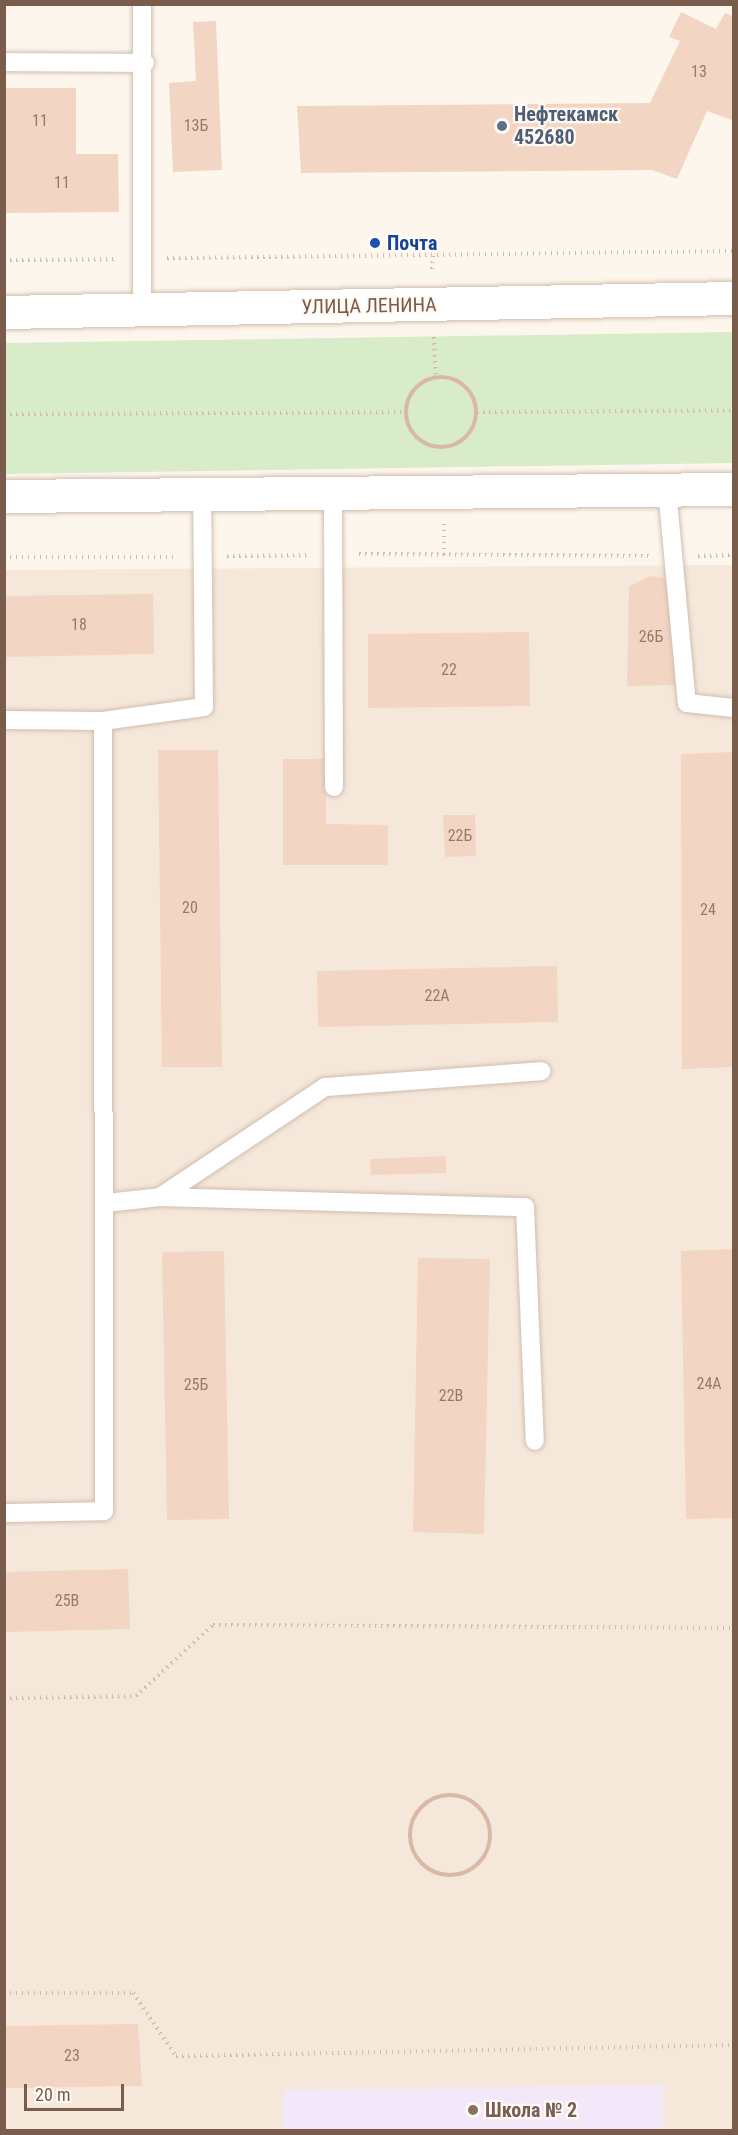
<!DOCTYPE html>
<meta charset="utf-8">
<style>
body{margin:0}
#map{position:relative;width:738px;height:2135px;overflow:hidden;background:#fdf6ec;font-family:"Roboto Condensed",sans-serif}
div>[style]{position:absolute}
.residential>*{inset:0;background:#f5e8da}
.education>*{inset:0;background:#f3e8fa}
.green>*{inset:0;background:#d8ecc9}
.building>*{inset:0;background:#f3d5c3}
.path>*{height:4px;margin-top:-2px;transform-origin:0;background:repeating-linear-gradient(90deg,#d9b8a5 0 1.5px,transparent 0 6px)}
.path>.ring{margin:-2px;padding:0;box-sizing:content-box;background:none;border:4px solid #d9b8a5;border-radius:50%}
.roads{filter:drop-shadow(0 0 2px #d1beb0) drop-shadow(0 0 2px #d1beb0)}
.service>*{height:18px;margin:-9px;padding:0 9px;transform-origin:9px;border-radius:9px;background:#fff}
.secondary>*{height:33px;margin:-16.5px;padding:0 16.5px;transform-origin:16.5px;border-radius:16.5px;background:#fff}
.dots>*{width:16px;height:16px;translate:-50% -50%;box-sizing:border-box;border:3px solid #fffaf3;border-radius:50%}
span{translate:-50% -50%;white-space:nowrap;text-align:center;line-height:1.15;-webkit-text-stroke:4.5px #fffaf3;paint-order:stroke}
.number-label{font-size:16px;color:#987a6a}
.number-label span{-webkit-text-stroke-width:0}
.service-label{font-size:20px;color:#4e5e75;font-weight:700}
.left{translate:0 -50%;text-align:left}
.transit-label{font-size:20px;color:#164399;font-weight:700}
.street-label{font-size:20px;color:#7a5c4d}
.education-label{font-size:20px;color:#785e54;font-weight:700}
.frame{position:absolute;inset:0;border:6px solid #7a5c4d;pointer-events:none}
.scale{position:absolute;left:24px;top:2084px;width:100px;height:27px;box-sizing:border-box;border:3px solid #7a5c4d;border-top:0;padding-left:8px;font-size:18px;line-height:21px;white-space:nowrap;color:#7a5c4d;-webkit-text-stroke:4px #fffaf3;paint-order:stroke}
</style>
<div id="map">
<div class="residential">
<i style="clip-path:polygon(733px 565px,733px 2130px,5px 2130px,4px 570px)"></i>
</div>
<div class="education">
<i style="clip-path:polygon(663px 2085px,663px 2130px,283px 2130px,283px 2090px)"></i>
</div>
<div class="green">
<i style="clip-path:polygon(733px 332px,733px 463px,5px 474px,5px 343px)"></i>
</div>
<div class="building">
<i style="clip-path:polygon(681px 12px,716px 29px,725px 13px,734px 17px,734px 121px,707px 111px,677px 179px,652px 170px,301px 173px,297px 106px,650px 103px,680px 41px,669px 37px)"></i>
<i style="clip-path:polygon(216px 21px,222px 170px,173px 172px,169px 83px,196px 81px,193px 22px)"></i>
<i style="clip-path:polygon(4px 88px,76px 88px,76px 154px,118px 154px,119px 212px,4px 213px)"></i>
<i style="clip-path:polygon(649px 576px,664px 578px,674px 589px,675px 685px,627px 686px,629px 587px)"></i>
<i style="clip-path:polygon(153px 594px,154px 654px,4px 657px,4px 596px)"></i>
<i style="clip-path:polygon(529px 632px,530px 706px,368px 708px,368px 634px)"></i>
<i style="clip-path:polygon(158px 750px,218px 750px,222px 1067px,162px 1067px)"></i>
<i style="clip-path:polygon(734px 752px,734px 1067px,682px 1069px,681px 754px)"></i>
<i style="clip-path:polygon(283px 759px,326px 759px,326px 824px,388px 825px,388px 865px,283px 865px)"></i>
<i style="clip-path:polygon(443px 815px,475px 815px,476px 856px,445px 857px)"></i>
<i style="clip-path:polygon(557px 966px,558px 1022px,318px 1027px,317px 971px)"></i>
<i style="clip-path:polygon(446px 1156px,446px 1173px,371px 1175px,370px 1159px)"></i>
<i style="clip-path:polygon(734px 1249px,734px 1518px,686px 1519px,681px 1251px)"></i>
<i style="clip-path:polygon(224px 1251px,229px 1519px,167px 1520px,162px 1252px)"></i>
<i style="clip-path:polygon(418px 1258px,490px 1259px,484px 1534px,413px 1532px)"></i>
<i style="clip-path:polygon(128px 1569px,130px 1629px,4px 1632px,4px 1572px)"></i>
<i style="clip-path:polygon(138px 2024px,142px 2086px,4px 2088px,4px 2026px)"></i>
</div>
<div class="path">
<i style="left:167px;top:258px;width:567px;rotate:-0.71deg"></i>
<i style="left:4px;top:260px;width:114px;rotate:-0.5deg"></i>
<i style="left:432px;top:269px;width:14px;rotate:-86deg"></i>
<i style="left:434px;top:337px;width:38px;rotate:87deg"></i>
<i class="ring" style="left:406px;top:377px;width:66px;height:66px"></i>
<i style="left:477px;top:412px;width:257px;rotate:-0.4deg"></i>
<i style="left:4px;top:414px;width:400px;rotate:-0.3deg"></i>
<i style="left:444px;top:524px;width:31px;rotate:90deg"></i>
<i style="left:359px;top:554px;width:290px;rotate:0.4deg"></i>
<i style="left:227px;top:556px;width:80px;rotate:-0.7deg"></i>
<i style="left:698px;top:556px;width:36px;rotate:-2deg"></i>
<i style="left:4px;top:557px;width:174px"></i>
<i style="left:4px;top:1698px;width:132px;rotate:-0.9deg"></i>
<i style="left:136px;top:1696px;width:105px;rotate:-42.7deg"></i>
<i style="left:213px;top:1625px;width:521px;rotate:0.33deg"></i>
<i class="ring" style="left:410px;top:1795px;width:76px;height:76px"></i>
<i style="left:4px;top:1993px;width:129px"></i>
<i style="left:133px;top:1993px;width:76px;rotate:55.7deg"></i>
<i style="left:176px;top:2056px;width:558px;rotate:-1.13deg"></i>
</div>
<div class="roads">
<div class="service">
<i style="left:4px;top:62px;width:141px;rotate:0.4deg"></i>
<i style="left:142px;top:310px;width:306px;rotate:-90deg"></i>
<i style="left:667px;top:489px;width:215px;rotate:84.7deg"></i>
<i style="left:687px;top:703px;width:47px;rotate:6.1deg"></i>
<i style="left:333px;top:496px;width:291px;rotate:89.8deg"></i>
<i style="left:4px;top:720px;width:99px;rotate:0.6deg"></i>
<i style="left:103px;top:721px;width:102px;rotate:-7.9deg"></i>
<i style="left:204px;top:707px;width:212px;rotate:-90.5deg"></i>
<i style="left:160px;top:1197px;width:198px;rotate:-33.7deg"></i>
<i style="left:325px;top:1087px;width:217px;rotate:-4.2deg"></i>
<i style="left:106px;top:1203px;width:54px;rotate:-6.3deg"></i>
<i style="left:160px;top:1197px;width:365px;rotate:1.6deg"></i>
<i style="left:525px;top:1207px;width:234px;rotate:87.6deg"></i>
<i style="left:4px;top:1513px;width:100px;rotate:-1.1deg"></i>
<i style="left:104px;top:1511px;width:790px;rotate:-90.07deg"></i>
</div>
<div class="secondary">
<i style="left:4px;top:312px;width:730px;rotate:-1.1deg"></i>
<i style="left:4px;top:496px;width:730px;rotate:-0.55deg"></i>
</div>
</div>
<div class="dots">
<i style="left:502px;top:126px;background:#5c6f8a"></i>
<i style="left:375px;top:243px;background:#1a4fb4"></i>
<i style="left:473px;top:2110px;background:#8d6e63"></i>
</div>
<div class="number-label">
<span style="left:699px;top:72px">13</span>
<span style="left:40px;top:121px">11</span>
<span style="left:196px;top:126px">13Б</span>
<span style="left:62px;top:183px">11</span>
<span style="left:79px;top:625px">18</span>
<span style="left:651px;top:637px">26Б</span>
<span style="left:449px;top:670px">22</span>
<span style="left:460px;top:836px">22Б</span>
<span style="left:190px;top:908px">20</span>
<span style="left:708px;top:910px">24</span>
<span style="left:437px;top:996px">22А</span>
<span style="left:709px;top:1384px">24А</span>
<span style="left:196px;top:1385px">25Б</span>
<span style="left:451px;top:1396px">22В</span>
<span style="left:67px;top:1601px">25В</span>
<span style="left:72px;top:2056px">23</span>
</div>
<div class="service-label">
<span class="left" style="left:514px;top:126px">Нефтекамск<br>452680</span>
</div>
<div class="transit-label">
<span class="left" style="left:387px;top:243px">Почта</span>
</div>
<div class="street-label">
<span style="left:369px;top:306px;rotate:-1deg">УЛИЦА ЛЕНИНА</span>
</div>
<div class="education-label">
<span class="left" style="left:485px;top:2110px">Школа № 2</span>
</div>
<div class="frame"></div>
<div class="scale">20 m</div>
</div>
